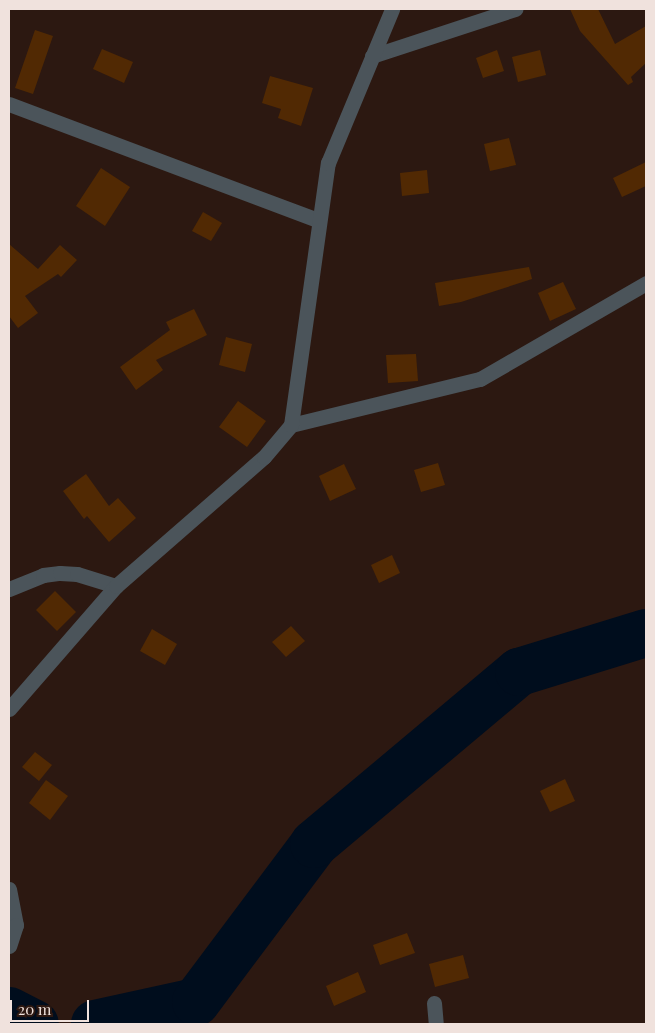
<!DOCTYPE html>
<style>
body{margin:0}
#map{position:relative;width:655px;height:1033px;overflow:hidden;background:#2c1811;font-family:"Playfair Display",serif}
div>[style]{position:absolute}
.river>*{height:48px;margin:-24px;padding:0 24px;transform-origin:24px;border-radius:24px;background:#000d1d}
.building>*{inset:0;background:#512903}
.street>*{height:15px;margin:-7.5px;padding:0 7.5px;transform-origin:7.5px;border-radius:7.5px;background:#4b545a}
span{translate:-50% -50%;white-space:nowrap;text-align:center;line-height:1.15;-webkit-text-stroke:5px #2c1811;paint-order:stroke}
.frame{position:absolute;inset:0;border:10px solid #f0e2dd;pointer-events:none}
.scale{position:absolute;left:10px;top:1000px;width:79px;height:22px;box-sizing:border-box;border:2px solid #f0e2dd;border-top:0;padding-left:6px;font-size:15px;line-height:18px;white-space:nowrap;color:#f0e2dd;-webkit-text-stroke:4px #2c1811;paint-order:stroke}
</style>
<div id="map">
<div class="river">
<i style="left:9px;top:1011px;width:29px;rotate:27deg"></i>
<i style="left:95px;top:1024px;width:103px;rotate:-12.3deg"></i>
<i style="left:196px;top:1002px;width:197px;rotate:-53.2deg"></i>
<i style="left:314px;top:844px;width:268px;rotate:-40deg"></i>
<i style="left:519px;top:672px;width:133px;rotate:-17.1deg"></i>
</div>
<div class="building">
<i style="clip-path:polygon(570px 9px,598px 9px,615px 44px,646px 26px,646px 63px,631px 77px,633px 82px,628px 85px,580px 31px)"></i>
<i style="clip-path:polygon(35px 30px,53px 36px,33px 94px,15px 88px)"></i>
<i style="clip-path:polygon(102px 49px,133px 62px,124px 83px,93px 69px)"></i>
<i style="clip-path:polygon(497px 50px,504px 71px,483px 78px,476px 58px)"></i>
<i style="clip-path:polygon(540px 50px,546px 75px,518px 82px,512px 57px)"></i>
<i style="clip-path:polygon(270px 76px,313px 88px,301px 126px,278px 118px,281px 109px,262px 103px)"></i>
<i style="clip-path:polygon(509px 138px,516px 165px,490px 171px,484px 144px)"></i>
<i style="clip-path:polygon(646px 162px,646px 186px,622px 197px,613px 178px)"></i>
<i style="clip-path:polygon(101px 168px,130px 187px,105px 226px,76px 206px)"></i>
<i style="clip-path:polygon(427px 170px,429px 193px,402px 196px,400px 173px)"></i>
<i style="clip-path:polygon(203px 212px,222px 223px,211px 241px,192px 231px)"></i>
<i style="clip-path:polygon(9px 244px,38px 269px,60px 245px,77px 260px,61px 277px,58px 274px,25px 296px,38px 313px,18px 328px,9px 316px)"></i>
<i style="clip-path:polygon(529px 267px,532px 279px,461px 302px,439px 306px,435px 283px)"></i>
<i style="clip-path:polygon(563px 282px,576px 309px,550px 321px,538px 293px)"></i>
<i style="clip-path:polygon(194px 309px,207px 335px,156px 360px,163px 370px,136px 390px,120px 367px,170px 330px,166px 322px)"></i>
<i style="clip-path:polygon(226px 337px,252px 344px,245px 372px,219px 365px)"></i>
<i style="clip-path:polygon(416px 354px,418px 381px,388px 383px,386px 355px)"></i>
<i style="clip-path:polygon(238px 401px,266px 421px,247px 447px,219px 427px)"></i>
<i style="clip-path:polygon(438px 463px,445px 485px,421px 492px,414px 470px)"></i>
<i style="clip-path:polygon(344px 464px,356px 489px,330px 501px,319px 476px)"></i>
<i style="clip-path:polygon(86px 474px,109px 506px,118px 498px,136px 518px,109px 542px,87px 516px,84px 519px,63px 491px)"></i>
<i style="clip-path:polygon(392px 555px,400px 573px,379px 583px,371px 565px)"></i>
<i style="clip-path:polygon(55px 591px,76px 612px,57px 631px,36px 610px)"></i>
<i style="clip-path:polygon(291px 626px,305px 641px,286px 657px,272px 642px)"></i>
<i style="clip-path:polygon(152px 629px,177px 644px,165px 665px,140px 651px)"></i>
<i style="clip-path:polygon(35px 752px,52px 765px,39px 781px,22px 767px)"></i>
<i style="clip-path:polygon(565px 779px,575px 801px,550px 812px,540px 791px)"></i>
<i style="clip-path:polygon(46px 780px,68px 796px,50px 820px,29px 803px)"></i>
<i style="clip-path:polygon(407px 933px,415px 953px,380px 965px,373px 945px)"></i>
<i style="clip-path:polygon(463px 955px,469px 978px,435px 987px,429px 964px)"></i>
<i style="clip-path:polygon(358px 972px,366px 992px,334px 1006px,326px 986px)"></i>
</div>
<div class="street">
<i style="left:372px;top:56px;width:151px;rotate:-18.2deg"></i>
<i style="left:9px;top:104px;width:330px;rotate:20.6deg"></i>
<i style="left:291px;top:425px;width:195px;rotate:-13.7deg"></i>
<i style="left:480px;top:379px;width:192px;rotate:-30deg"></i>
<i style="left:9px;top:589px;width:37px;rotate:-22deg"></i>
<i style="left:43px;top:575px;width:17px;rotate:-7deg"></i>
<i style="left:60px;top:573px;width:17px;rotate:3deg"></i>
<i style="left:77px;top:574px;width:41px;rotate:17.1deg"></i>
<i style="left:9px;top:709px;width:163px;rotate:-49deg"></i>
<i style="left:116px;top:586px;width:196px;rotate:-41.1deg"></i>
<i style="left:264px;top:457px;width:42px;rotate:-49.8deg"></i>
<i style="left:291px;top:425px;width:265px;rotate:-82deg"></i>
<i style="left:328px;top:163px;width:167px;rotate:-67.4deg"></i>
<i style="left:9px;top:889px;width:37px;rotate:79deg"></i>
<i style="left:16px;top:925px;width:22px;rotate:108deg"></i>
<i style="left:434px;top:1003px;width:21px;rotate:85deg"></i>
</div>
<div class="frame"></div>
<div class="scale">20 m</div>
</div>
